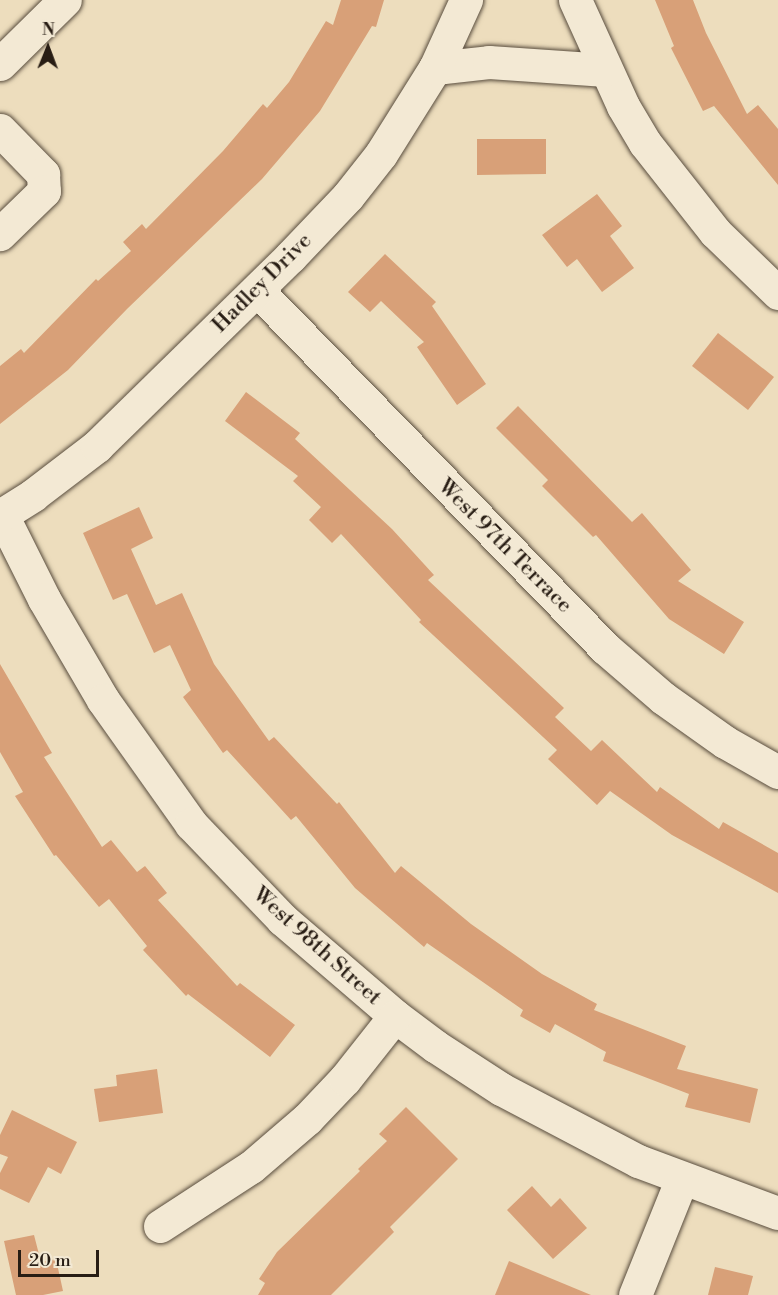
<!DOCTYPE html>
<style>
body{margin:0}
#map{position:relative;width:778px;height:1295px;overflow:hidden;background:#edddbd;font-family:"Libre Bodoni",serif}
div>[style]{position:absolute}
.building>*{inset:0;background:#d8a078}
.roads{filter:drop-shadow(0 0 2px #594d3e) drop-shadow(0 0 2px #594d3e)}
.minor>*{height:33px;margin:-16.5px;padding:0 16.5px;transform-origin:16.5px;border-radius:16.5px;background:#f3e9d4}
span{translate:-50% -50%;white-space:nowrap;text-align:center;line-height:1.15;-webkit-text-stroke:4.5px #f3e9d4;paint-order:stroke}
.street-label{font-size:22px;color:#281d14}
.north{position:absolute;left:18px;top:18px;width:60px;height:60px;-webkit-text-stroke:4px #f3e9d4;paint-order:stroke;rotate:1deg;font-size:16px;font-weight:700;line-height:24px;text-align:center;color:#281d14}
.north::after{content:'';display:block;margin:auto;width:21px;height:27px;background:#281d14;clip-path:polygon(50% 0,100% 100%,50% 72%,0 100%)}
.scale{position:absolute;left:18px;top:1250px;width:81px;height:27px;box-sizing:border-box;border:3px solid #281d14;border-top:0;padding-left:8px;font-size:18px;line-height:21px;white-space:nowrap;color:#281d14;-webkit-text-stroke:4px #f3e9d4;paint-order:stroke}
</style>
<div id="map">
<div class="building">
<i style="clip-path:polygon(341px 0,384px 0,376px 27px,372px 26px,320px 111px,262px 179px,127px 309px,68px 370px,0 424px,0 366px,21px 349px,24px 353px,96px 279px,98px 281px,131px 251px,123px 242px,142px 224px,146px 229px,223px 151px,263px 104px,267px 108px,289px 82px,326px 21px,333px 25px)"></i>
<i style="clip-path:polygon(655px 0,693px 0,706px 33px,747px 114px,758px 105px,778px 129px,778px 185px,714px 106px,703px 111px,671px 48px,674px 46px)"></i>
<i style="clip-path:polygon(477px 139px,546px 139px,546px 174px,477px 175px)"></i>
<i style="clip-path:polygon(597px 194px,622px 226px,610px 236px,634px 268px,602px 292px,577px 259px,567px 267px,542px 235px)"></i>
<i style="clip-path:polygon(385px 254px,436px 302px,432px 306px,486px 384px,457px 405px,417px 347px,424px 342px,381px 301px,370px 312px,348px 292px)"></i>
<i style="clip-path:polygon(718px 333px,774px 377px,748px 410px,692px 366px)"></i>
<i style="clip-path:polygon(246px 392px,300px 433px,295px 439px,392px 529px,434px 575px,428px 580px,564px 708px,555px 717px,591px 751px,602px 740px,657px 792px,660px 787px,719px 829px,723px 822px,778px 853px,778px 893px,672px 835px,610px 791px,597px 805px,548px 759px,557px 750px,419px 622px,421px 620px,341px 534px,332px 543px,309px 520px,321px 507px,293px 481px,298px 476px,225px 421px)"></i>
<i style="clip-path:polygon(518px 406px,632px 522px,642px 513px,691px 570px,678px 581px,744px 622px,724px 654px,669px 619px,596px 535px,593px 537px,542px 486px,548px 480px,496px 428px)"></i>
<i style="clip-path:polygon(139px 507px,153px 538px,131px 549px,156px 605px,182px 593px,214px 664px,269px 741px,274px 737px,337px 804px,339px 802px,395px 873px,401px 866px,471px 924px,542px 974px,597px 1004px,594px 1010px,686px 1046px,677px 1069px,758px 1089px,750px 1123px,685px 1107px,689px 1094px,603px 1061px,606px 1052px,555px 1024px,550px 1033px,520px 1016px,523px 1010px,427px 943px,424px 947px,355px 888px,296px 816px,291px 820px,227px 750px,223px 753px,183px 697px,191px 690px,170px 645px,154px 653px,127px 594px,113px 600px,83px 533px)"></i>
<i style="clip-path:polygon(0 664px,52px 753px,44px 757px,102px 847px,111px 840px,137px 872px,145px 866px,167px 893px,158px 900px,237px 986px,240px 983px,295px 1025px,270px 1057px,188px 994px,186px 996px,143px 950px,147px 946px,109px 899px,99px 907px,56px 855px,54px 856px,15px 796px,23px 792px,0 752px)"></i>
<i style="clip-path:polygon(157px 1069px,163px 1113px,99px 1122px,94px 1089px,117px 1086px,116px 1075px)"></i>
<i style="clip-path:polygon(406px 1107px,458px 1159px,390px 1227px,394px 1232px,331px 1295px,258px 1295px,265px 1283px,259px 1279px,277px 1252px,360px 1171px,358px 1169px,387px 1141px,379px 1134px)"></i>
<i style="clip-path:polygon(12px 1110px,77px 1142px,61px 1174px,48px 1167px,29px 1203px,0 1189px,0 1173px,8px 1157px,0 1154px,0 1135px)"></i>
<i style="clip-path:polygon(532px 1186px,551px 1207px,560px 1198px,587px 1228px,553px 1259px,507px 1210px)"></i>
<i style="clip-path:polygon(34px 1235px,41px 1262px,56px 1259px,63px 1291px,43px 1295px,16px 1295px,4px 1241px)"></i>
<i style="clip-path:polygon(509px 1261px,591px 1295px,495px 1295px)"></i>
<i style="clip-path:polygon(715px 1267px,753px 1276px,748px 1295px,708px 1295px)"></i>
</div>
<div class="roads">
<div class="minor">
<i style="left:575px;top:0;width:116px;rotate:65.6deg"></i>
<i style="left:623px;top:106px;width:43px;rotate:59.3deg"></i>
<i style="left:645px;top:143px;width:113px;rotate:51.8deg"></i>
<i style="left:715px;top:232px;width:88px;rotate:44.1deg"></i>
<i style="left:0;top:64px;width:91px;rotate:-44.6deg"></i>
<i style="left:435px;top:68px;width:54px;rotate:-6.3deg"></i>
<i style="left:489px;top:62px;width:117px;rotate:3.9deg"></i>
<i style="left:0;top:130px;width:62px;rotate:45.7deg"></i>
<i style="left:43px;top:174px;width:17px;rotate:87deg"></i>
<i style="left:44px;top:191px;width:62px;rotate:135.7deg"></i>
<i style="left:257px;top:290px;width:499px;rotate:45.8deg"></i>
<i style="left:605px;top:648px;width:77px;rotate:40.8deg"></i>
<i style="left:663px;top:698px;width:76px;rotate:35.4deg"></i>
<i style="left:725px;top:742px;width:61px;rotate:29.5deg"></i>
<i style="left:2px;top:515px;width:94px;rotate:63.4deg"></i>
<i style="left:44px;top:599px;width:117px;rotate:59.7deg"></i>
<i style="left:103px;top:700px;width:152px;rotate:54.6deg"></i>
<i style="left:191px;top:824px;width:132px;rotate:46.2deg"></i>
<i style="left:282px;top:919px;width:149px;rotate:40.6deg"></i>
<i style="left:395px;top:1016px;width:50px;rotate:36.9deg"></i>
<i style="left:435px;top:1046px;width:79px;rotate:33.1deg"></i>
<i style="left:501px;top:1089px;width:155px;rotate:27.7deg"></i>
<i style="left:638px;top:1161px;width:149px;rotate:20.4deg"></i>
<i style="left:0;top:516px;width:39px;rotate:-32deg"></i>
<i style="left:33px;top:495px;width:81px;rotate:-37.4deg"></i>
<i style="left:97px;top:446px;width:270px;rotate:-44.4deg"></i>
<i style="left:290px;top:257px;width:84px;rotate:-46.4deg"></i>
<i style="left:348px;top:196px;width:53px;rotate:-51.8deg"></i>
<i style="left:381px;top:154px;width:102px;rotate:-57.9deg"></i>
<i style="left:435px;top:68px;width:75px;rotate:-65.5deg"></i>
<i style="left:160px;top:1226px;width:108px;rotate:-33deg"></i>
<i style="left:251px;top:1167px;width:74px;rotate:-40.6deg"></i>
<i style="left:307px;top:1119px;width:55px;rotate:-46.5deg"></i>
<i style="left:345px;top:1079px;width:80px;rotate:-51.6deg"></i>
<i style="left:635px;top:1295px;width:126px;rotate:-68.1deg"></i>
</div>
</div>
<div class="street-label">
<span style="left:262px;top:283px;rotate:-45deg">Hadley Drive</span>
<span style="left:505px;top:546px;rotate:45deg">West 97th Terrace</span>
<span style="left:317px;top:946px;rotate:42deg">West 98th Street</span>
</div>
<div class="north">N</div>
<div class="scale">20 m</div>
</div>
